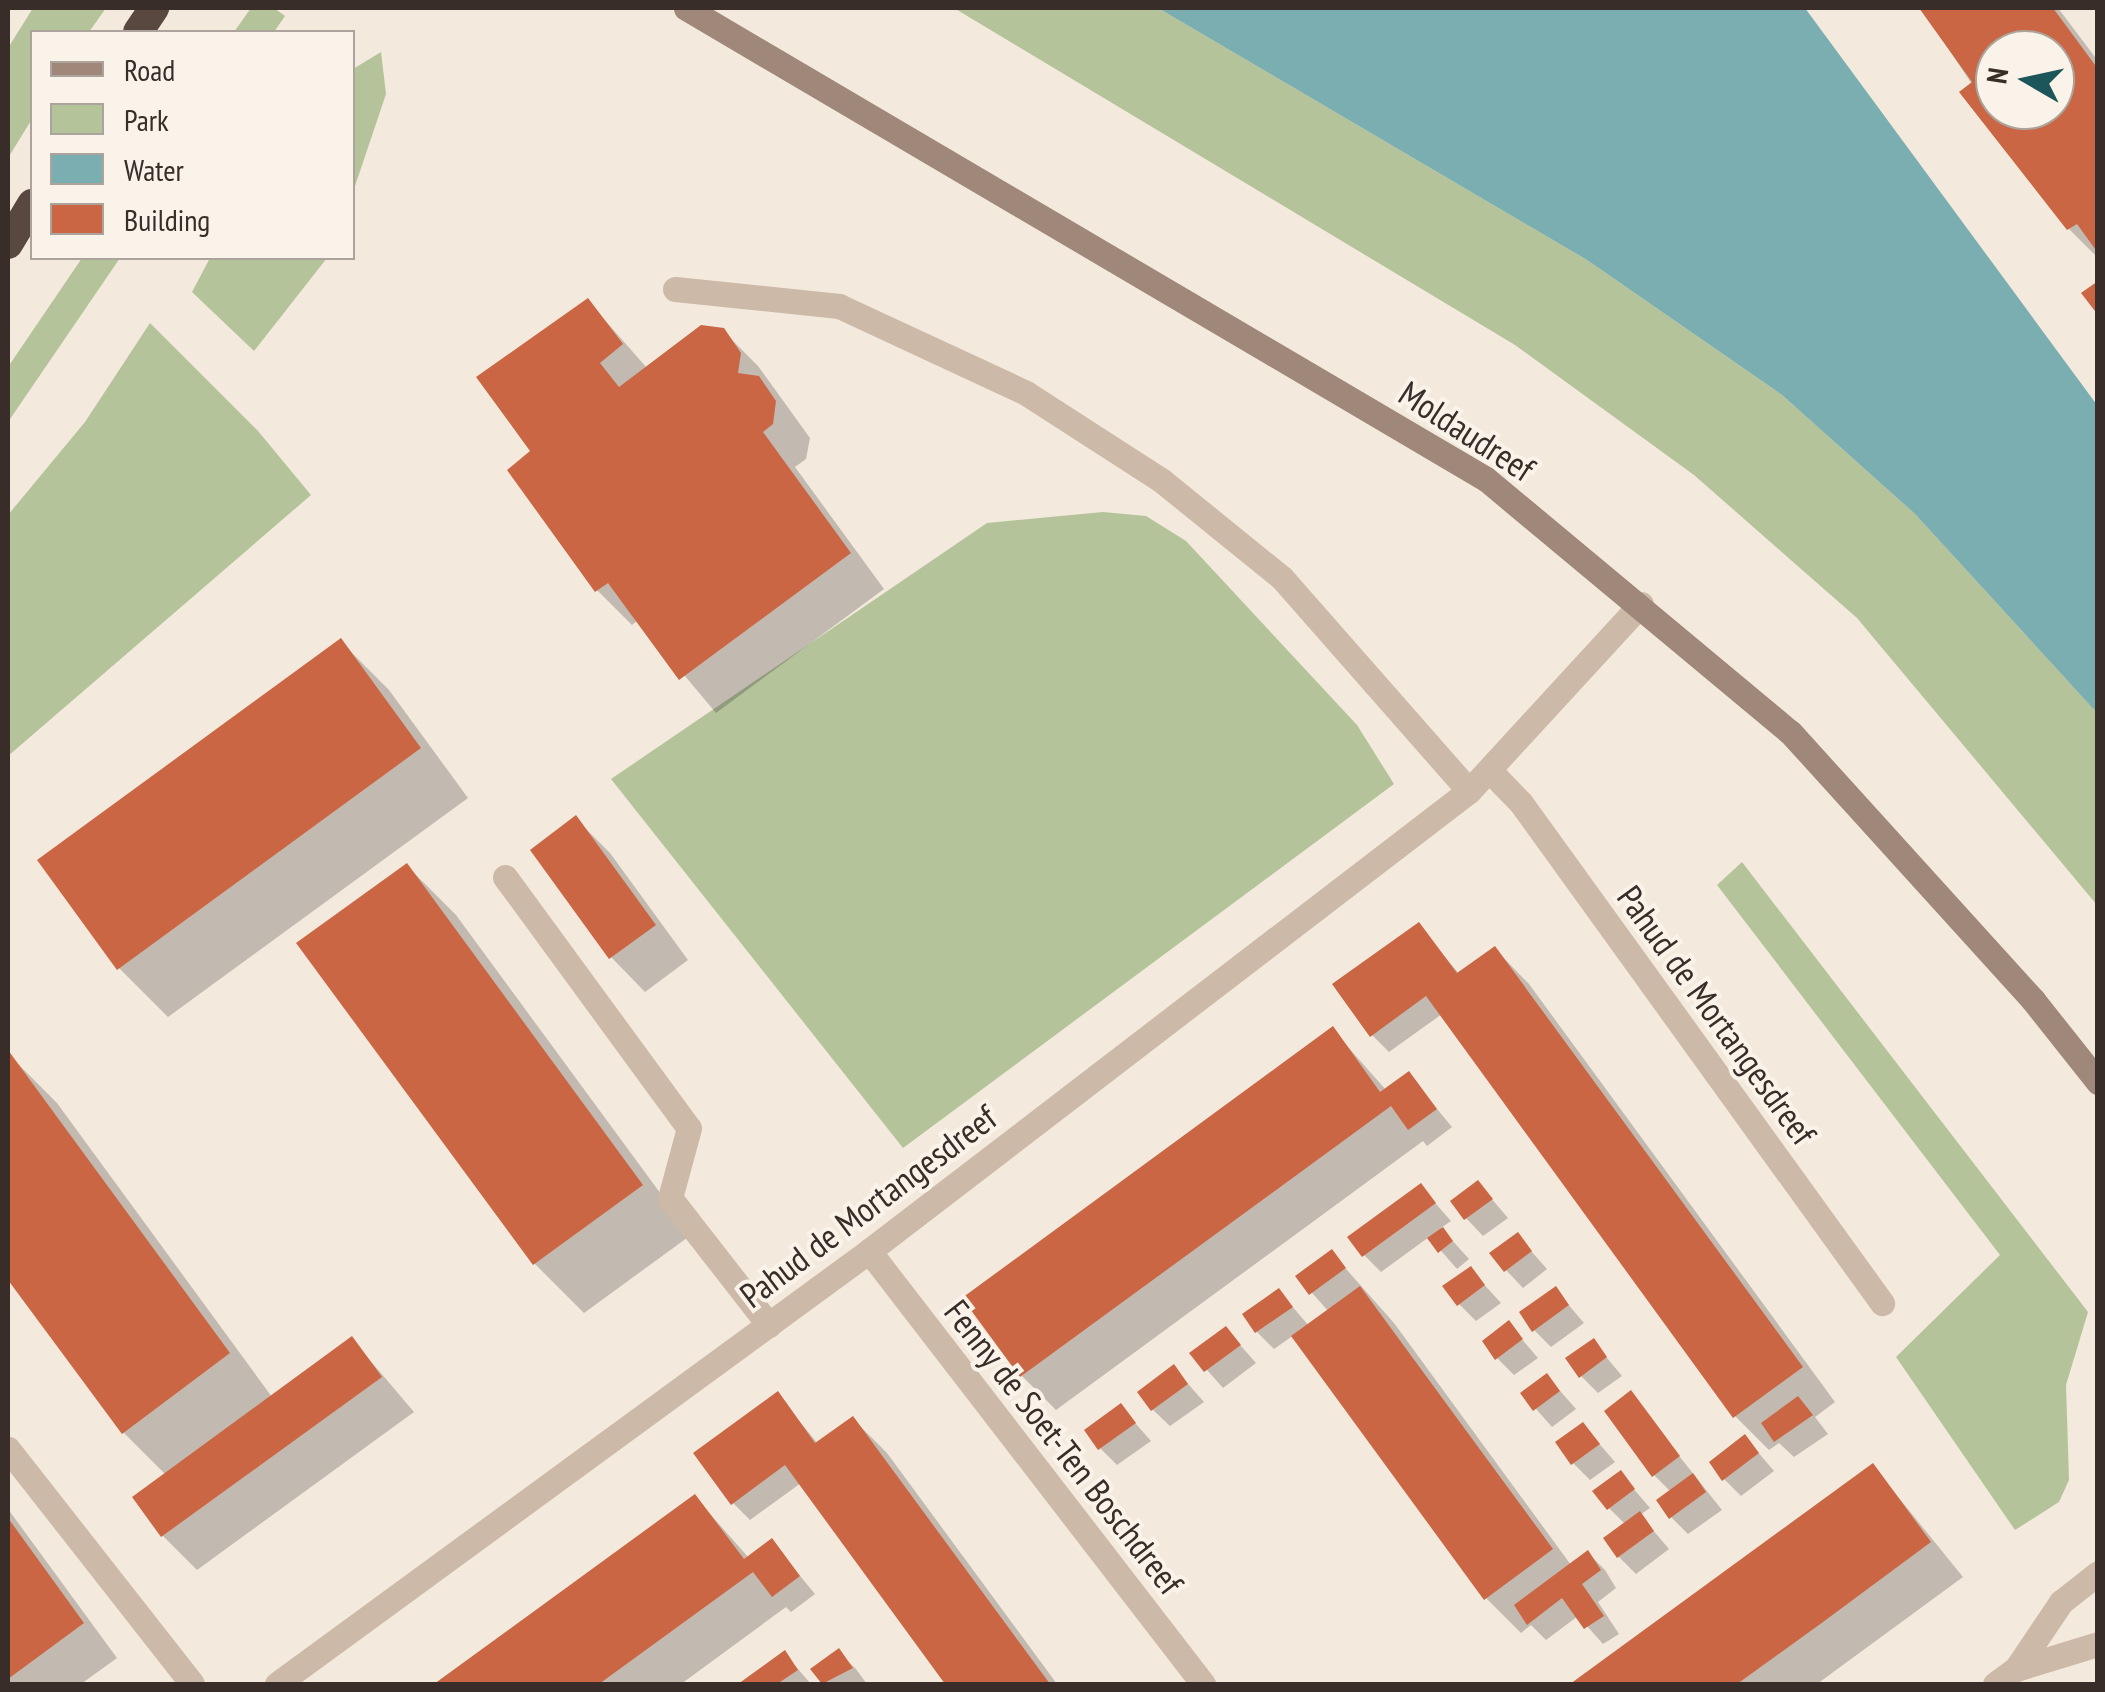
<!DOCTYPE html>
<style>
body{margin:0}
#map{position:relative;width:2105px;height:1692px;overflow:hidden;background:#f3e9dc;font-family:"PT Sans Narrow",sans-serif}
div>[style]{position:absolute}
.green>*{inset:0;background:#b5c39b}
.water>*{inset:0;background:#7aaeb1}
.shadow>*{inset:0;background:#0003}
.building>*{inset:0;background:#ca6643}
.lane>*{height:25px;margin:-12.5px;padding:0 12.5px;transform-origin:12.5px;border-radius:12.5px;background:#ccb9a8}
.street>*{height:25px;margin:-12.5px;padding:0 12.5px;transform-origin:12.5px;border-radius:12.5px;background:#ccb9a8}
.secondary>*{height:25px;margin:-12.5px;padding:0 12.5px;transform-origin:12.5px;border-radius:12.5px;background:#9f8779}
.highway>*{height:30px;margin:-15px;padding:0 15px;transform-origin:15px;border-radius:15px;background:#59483f}
span{translate:-50% -50%;white-space:nowrap;text-align:center;line-height:1.15;-webkit-text-stroke:8px #faf3e9;paint-order:stroke}
.street-label{font-size:35px;color:#382d28}
.frame{position:absolute;inset:0;border:10px solid #382d28;pointer-events:none}
.legend{position:absolute;left:30px;top:30px;width:325px;height:230px;box-sizing:border-box;background:#faf3e9;border:2px solid #aca49c;margin:0;padding:12px 18px;list-style:none;font-size:30px;color:#382d28}
.legend li{display:flex;align-items:center;gap:20px;height:50px}
.legend b{width:50px;border:2px solid #aca49c}
.north{position:absolute;left:1975px;top:30px;width:100px;height:100px;box-sizing:border-box;background:#faf3e9;border:2px solid #aca49c;border-radius:50%;rotate:279deg;font-size:28px;font-weight:700;line-height:40px;text-align:center;color:#382d28}
.north::after{content:'';display:block;margin:auto;width:35px;height:45px;background:#1c565b;clip-path:polygon(50% 0,100% 100%,50% 72%,0 100%)}
</style>
<div id="map">
<div class="green">
<i style="clip-path:polygon(33px 8px,106px 8px,89px 32px,32px 32px,32px 119px,8px 158px,8px 48px)"></i>
<i style="clip-path:polygon(251px 8px,274px 8px,285px 16px,274px 32px,234px 32px)"></i>
<i style="clip-path:polygon(954px 8px,1158px 8px,1587px 260px,1782px 395px,1915px 514px,2097px 713px,2097px 905px,1857px 618px,1694px 475px,1515px 345px)"></i>
<i style="clip-path:polygon(381px 52px,386px 94px,353px 192px,353px 69px)"></i>
<i style="clip-path:polygon(82px 258px,120px 258px,8px 422px,8px 367px)"></i>
<i style="clip-path:polygon(210px 258px,327px 258px,254px 351px,192px 292px)"></i>
<i style="clip-path:polygon(150px 323px,258px 431px,311px 495px,8px 756px,8px 515px,85px 422px)"></i>
<i style="clip-path:polygon(1103px 512px,1146px 516px,1186px 541px,1357px 725px,1394px 784px,903px 1148px,611px 779px,987px 523px)"></i>
<i style="clip-path:polygon(1742px 862px,2088px 1312px,2066px 1385px,2069px 1480px,2059px 1502px,2015px 1530px,1896px 1357px,2000px 1255px,1717px 885px)"></i>
</div>
<div class="water">
<i style="clip-path:polygon(1158px 8px,1805px 8px,2097px 405px,2097px 713px,1915px 514px,1782px 395px,1587px 260px)"></i>
</div>
<div class="shadow">
<i style="clip-path:polygon(evenodd,1921px 8px,2058px 8px,2098px 61px,2098px 258px,2069px 229px,1921px 8px,1995px 50px,2055px 50px,2055px 110px,1995px 110px,1995px 50px)"></i>
<i style="clip-path:polygon(588px 301px,647px 368px,723px 331px,758px 366px,810px 438px,806px 459px,795px 467px,884px 589px,716px 713px,638px 620px,632px 625px,597px 590px,533px 454px)"></i>
<i style="clip-path:polygon(340px 641px,389px 690px,468px 798px,168px 1017px,119px 968px)"></i>
<i style="clip-path:polygon(576px 819px,610px 853px,688px 960px,645px 992px,611px 957px)"></i>
<i style="clip-path:polygon(407px 866px,456px 915px,691px 1235px,584px 1313px,535px 1264px)"></i>
<i style="clip-path:polygon(1418px 925px,1460px 975px,1495px 949px,1529px 984px,1835px 1402px,1815px 1417px,1828px 1434px,1794px 1457px,1779px 1443px,1769px 1450px,1735px 1416px,1442px 1014px,1389px 1052px,1372px 1035px)"></i>
<i style="clip-path:polygon(1333px 1030px,1386px 1090px,1408px 1074px,1452px 1127px,1427px 1146px,1423px 1141px,1056px 1410px,1022px 1376px)"></i>
<i style="clip-path:polygon(8px 1054px,57px 1103px,272px 1397px,352px 1339px,414px 1412px,197px 1570px,163px 1536px,166px 1475px,124px 1433px,8px 1275px)"></i>
<i style="clip-path:polygon(1478px 1183px,1508px 1218px,1483px 1236px,1466px 1218px)"></i>
<i style="clip-path:polygon(1421px 1187px,1451px 1221px,1441px 1228px,1469px 1259px,1457px 1269px,1429px 1237px,1381px 1272px,1364px 1255px)"></i>
<i style="clip-path:polygon(1517px 1235px,1547px 1269px,1523px 1288px,1506px 1270px)"></i>
<i style="clip-path:polygon(1331px 1252px,1394px 1323px,1571px 1565px,1588px 1553px,1605px 1570px,1616px 1588px,1598px 1602px,1619px 1634px,1603px 1644px,1578px 1616px,1546px 1640px,1531px 1625px,1521px 1633px,1486px 1598px,1294px 1335px,1274px 1349px,1257px 1332px,1246px 1315px,1279px 1291px,1309px 1326px,1329px 1312px,1298px 1277px)"></i>
<i style="clip-path:polygon(1470px 1269px,1501px 1303px,1476px 1321px,1459px 1304px)"></i>
<i style="clip-path:polygon(1555px 1289px,1584px 1323px,1551px 1347px,1534px 1330px)"></i>
<i style="clip-path:polygon(1508px 1323px,1538px 1358px,1514px 1375px,1497px 1358px)"></i>
<i style="clip-path:polygon(1226px 1329px,1256px 1363px,1223px 1388px,1193px 1354px)"></i>
<i style="clip-path:polygon(1593px 1341px,1622px 1376px,1598px 1393px,1581px 1376px)"></i>
<i style="clip-path:polygon(1174px 1368px,1204px 1402px,1170px 1426px,1152px 1409px)"></i>
<i style="clip-path:polygon(1547px 1376px,1576px 1409px,1552px 1427px,1523px 1394px)"></i>
<i style="clip-path:polygon(1630px 1394px,1722px 1510px,1688px 1534px,1671px 1517px,1671px 1492px,1654px 1475px)"></i>
<i style="clip-path:polygon(778px 1395px,818px 1444px,853px 1419px,887px 1453px,1057px 1684px,948px 1684px,801px 1483px,750px 1520px,733px 1503px)"></i>
<i style="clip-path:polygon(1121px 1407px,1151px 1441px,1117px 1465px,1100px 1448px)"></i>
<i style="clip-path:polygon(1583px 1425px,1615px 1462px,1590px 1480px,1573px 1463px)"></i>
<i style="clip-path:polygon(1745px 1437px,1774px 1471px,1741px 1496px,1724px 1479px)"></i>
<i style="clip-path:polygon(1873px 1466px,1963px 1577px,1817px 1684px,1575px 1684px)"></i>
<i style="clip-path:polygon(1620px 1473px,1650px 1508px,1640px 1515px,1669px 1549px,1636px 1574px,1619px 1557px,1626px 1525px,1609px 1508px)"></i>
<i style="clip-path:polygon(695px 1497px,749px 1558px,772px 1542px,815px 1594px,791px 1612px,786px 1607px,681px 1684px,438px 1684px)"></i>
<i style="clip-path:polygon(8px 1509px,117px 1658px,81px 1684px,8px 1684px)"></i>
<i style="clip-path:polygon(838px 1652px,856px 1669px,867px 1684px,825px 1684px,814px 1669px)"></i>
<i style="clip-path:polygon(784px 1653px,811px 1684px,741px 1684px)"></i>
</div>
<div class="building">
<i style="clip-path:polygon(evenodd,1919px 8px,2053px 8px,2098px 69px,2098px 253px,2077px 224px,2067px 230px,1959px 92px,1972px 82px,1919px 8px,1995px 50px,2055px 50px,2055px 110px,1995px 110px,1995px 50px)"></i>
<i style="clip-path:polygon(2098px 281px,2098px 315px,2081px 293px)"></i>
<i style="clip-path:polygon(588px 298px,623px 344px,600px 363px,619px 387px,701px 325px,724px 328px,741px 353px,738px 373px,759px 376px,776px 401px,773px 424px,763px 432px,851px 553px,679px 680px,608px 583px,595px 592px,507px 470px,530px 451px,476px 377px)"></i>
<i style="clip-path:polygon(341px 638px,421px 748px,117px 970px,37px 860px)"></i>
<i style="clip-path:polygon(576px 815px,656px 925px,609px 959px,530px 850px)"></i>
<i style="clip-path:polygon(407px 863px,643px 1185px,533px 1265px,296px 943px)"></i>
<i style="clip-path:polygon(1419px 922px,1457px 973px,1495px 946px,1803px 1367px,1733px 1418px,1426px 996px,1370px 1037px,1332px 984px)"></i>
<i style="clip-path:polygon(1333px 1026px,1380px 1092px,1409px 1071px,1437px 1109px,1408px 1130px,1391px 1106px,1020px 1377px,962px 1298px)"></i>
<i style="clip-path:polygon(8px 1050px,230px 1353px,122px 1434px,8px 1280px)"></i>
<i style="clip-path:polygon(1478px 1180px,1493px 1199px,1464px 1220px,1450px 1201px)"></i>
<i style="clip-path:polygon(1421px 1183px,1436px 1203px,1362px 1257px,1347px 1237px)"></i>
<i style="clip-path:polygon(1443px 1227px,1453px 1241px,1438px 1253px,1427px 1238px)"></i>
<i style="clip-path:polygon(1518px 1232px,1532px 1251px,1504px 1272px,1489px 1253px)"></i>
<i style="clip-path:polygon(1332px 1249px,1346px 1268px,1309px 1295px,1295px 1276px)"></i>
<i style="clip-path:polygon(1471px 1266px,1485px 1285px,1457px 1306px,1442px 1286px)"></i>
<i style="clip-path:polygon(1360px 1286px,1553px 1549px,1484px 1600px,1291px 1336px)"></i>
<i style="clip-path:polygon(1556px 1286px,1569px 1305px,1532px 1332px,1519px 1312px)"></i>
<i style="clip-path:polygon(1279px 1288px,1293px 1307px,1255px 1333px,1242px 1314px)"></i>
<i style="clip-path:polygon(1509px 1320px,1523px 1339px,1495px 1360px,1482px 1341px)"></i>
<i style="clip-path:polygon(1226px 1326px,1241px 1345px,1204px 1372px,1189px 1353px)"></i>
<i style="clip-path:polygon(352px 1336px,382px 1377px,161px 1537px,132px 1497px)"></i>
<i style="clip-path:polygon(1594px 1338px,1607px 1357px,1579px 1378px,1565px 1358px)"></i>
<i style="clip-path:polygon(1174px 1364px,1188px 1384px,1151px 1411px,1137px 1392px)"></i>
<i style="clip-path:polygon(1547px 1373px,1560px 1391px,1533px 1411px,1520px 1393px)"></i>
<i style="clip-path:polygon(1631px 1390px,1680px 1456px,1652px 1477px,1604px 1411px)"></i>
<i style="clip-path:polygon(778px 1391px,815px 1443px,853px 1416px,1050px 1684px,945px 1684px,785px 1465px,731px 1505px,693px 1453px)"></i>
<i style="clip-path:polygon(1798px 1396px,1813px 1415px,1774px 1442px,1761px 1423px)"></i>
<i style="clip-path:polygon(1121px 1403px,1136px 1423px,1098px 1450px,1084px 1430px)"></i>
<i style="clip-path:polygon(1583px 1422px,1600px 1444px,1571px 1465px,1555px 1442px)"></i>
<i style="clip-path:polygon(1745px 1434px,1759px 1453px,1722px 1481px,1709px 1462px)"></i>
<i style="clip-path:polygon(1873px 1463px,1931px 1542px,1823px 1622px,1737px 1684px,1570px 1684px)"></i>
<i style="clip-path:polygon(1621px 1470px,1635px 1489px,1607px 1510px,1592px 1491px)"></i>
<i style="clip-path:polygon(1693px 1473px,1706px 1492px,1669px 1519px,1656px 1500px)"></i>
<i style="clip-path:polygon(695px 1494px,744px 1559px,772px 1538px,800px 1576px,772px 1597px,753px 1572px,599px 1684px,434px 1684px)"></i>
<i style="clip-path:polygon(1640px 1511px,1654px 1531px,1617px 1558px,1603px 1538px)"></i>
<i style="clip-path:polygon(8px 1518px,84px 1623px,8px 1679px)"></i>
<i style="clip-path:polygon(1588px 1550px,1601px 1570px,1582px 1584px,1604px 1616px,1584px 1629px,1562px 1598px,1527px 1625px,1514px 1605px)"></i>
<i style="clip-path:polygon(839px 1648px,853px 1668px,822px 1684px,810px 1669px)"></i>
<i style="clip-path:polygon(785px 1650px,798px 1670px,777px 1684px,738px 1684px)"></i>
</div>
<div class="lane">
<i style="left:675px;top:289px;width:165px;rotate:5.9deg"></i>
<i style="left:839px;top:306px;width:206px;rotate:24.9deg"></i>
<i style="left:1026px;top:393px;width:161px;rotate:32.8deg"></i>
<i style="left:1161px;top:480px;width:156px;rotate:39deg"></i>
<i style="left:1282px;top:578px;width:283px;rotate:48.7deg"></i>
<i style="left:505px;top:877px;width:311px;rotate:53.8deg"></i>
<i style="left:689px;top:1128px;width:73px;rotate:105.2deg"></i>
<i style="left:670px;top:1198px;width:161px;rotate:52.1deg"></i>
<i style="left:8px;top:1449px;width:298px;rotate:51.9deg"></i>
</div>
<div class="street">
<i style="left:1491px;top:772px;width:43px;rotate:45.9deg"></i>
<i style="left:1521px;top:803px;width:617px;rotate:54.17deg"></i>
<i style="left:869px;top:1251px;width:547px;rotate:52.35deg"></i>
<i style="left:2016px;top:1669px;width:86px;rotate:-17deg"></i>
<i style="left:277px;top:1684px;width:733px;rotate:-36.18deg"></i>
<i style="left:869px;top:1251px;width:756px;rotate:-37.48deg"></i>
<i style="left:1469px;top:791px;width:254px;rotate:-47.4deg"></i>
<i style="left:1995px;top:1684px;width:26px;rotate:-36deg"></i>
<i style="left:2016px;top:1669px;width:81px;rotate:-56.1deg"></i>
<i style="left:2061px;top:1602px;width:47px;rotate:-38.1deg"></i>
</div>
<div class="secondary">
<i style="left:686px;top:8px;width:928px;rotate:30.49deg"></i>
<i style="left:1486px;top:479px;width:396px;rotate:39.8deg"></i>
<i style="left:1790px;top:732px;width:362px;rotate:47.8deg"></i>
<i style="left:2033px;top:1000px;width:105px;rotate:51.6deg"></i>
</div>
<div class="highway">
<i style="left:138px;top:32px;width:29px;rotate:-56deg"></i>
<i style="left:8px;top:244px;width:47px;rotate:-59deg"></i>
</div>
<div class="street-label">
<span style="left:1467px;top:431px;rotate:33deg">Moldaudreef</span>
<span style="left:1717px;top:1015px;rotate:54deg">Pahud de Mortangesdreef</span>
<span style="left:868px;top:1206px;rotate:-37deg">Pahud de Mortangesdreef</span>
<span style="left:1064px;top:1447px;rotate:52deg">Fenny de Soet-Ten Boschdreef</span>
</div>
<div class="frame"></div>
<ul class="legend">
<li><b style="height:12px;background:#9f8779"></b>Road</li>
<li><b style="height:28px;background:#b5c39b"></b>Park</li>
<li><b style="height:28px;background:#7aaeb1"></b>Water</li>
<li><b style="height:28px;background:#ca6643"></b>Building</li>
</ul>
<div class="north">N</div>
</div>
